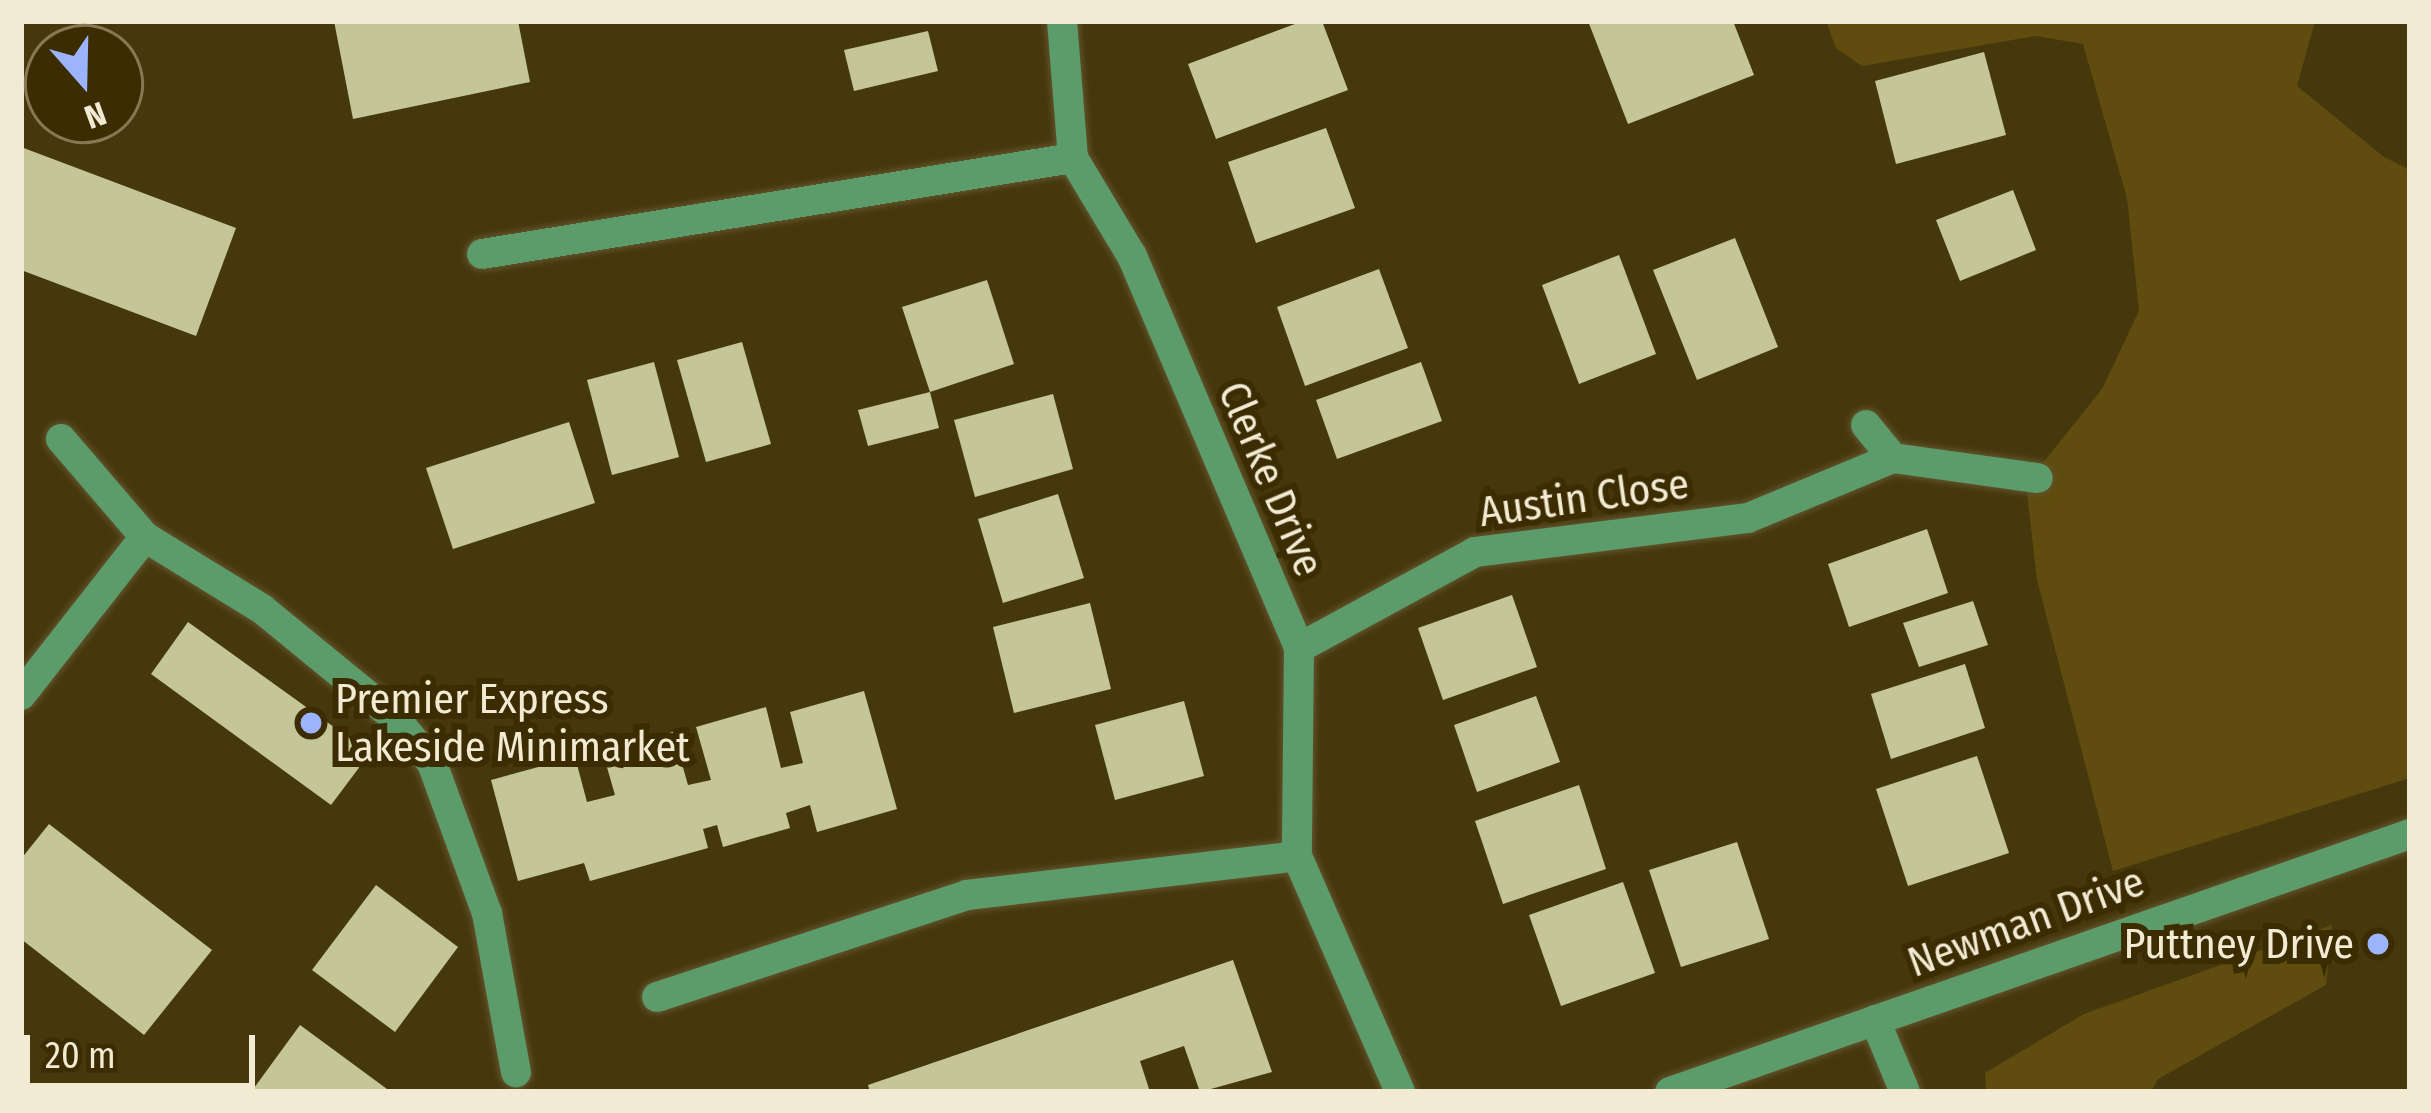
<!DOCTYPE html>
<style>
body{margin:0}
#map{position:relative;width:2431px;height:1113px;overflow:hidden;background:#46380d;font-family:"Fira Sans Condensed",sans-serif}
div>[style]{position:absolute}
.green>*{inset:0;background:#5f4c0e}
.building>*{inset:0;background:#c4c698}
.roads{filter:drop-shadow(0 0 3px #62542d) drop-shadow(0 0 3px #62542d)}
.minor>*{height:30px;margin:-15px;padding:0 15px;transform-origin:15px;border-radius:15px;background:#5c9b6a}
.dots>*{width:33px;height:33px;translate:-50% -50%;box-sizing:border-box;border:6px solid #3b2d01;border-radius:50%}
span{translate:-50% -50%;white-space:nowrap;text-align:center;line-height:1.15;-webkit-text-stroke:12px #3b2d01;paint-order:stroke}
.street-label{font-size:42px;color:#f3ead4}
.poi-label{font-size:42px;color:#f3ead4}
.left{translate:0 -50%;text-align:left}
.right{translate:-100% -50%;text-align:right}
.frame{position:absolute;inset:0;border:24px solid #f3ead4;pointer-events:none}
.north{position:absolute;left:24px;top:24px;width:120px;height:120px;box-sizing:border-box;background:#3b2d01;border:3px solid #857955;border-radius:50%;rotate:160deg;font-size:33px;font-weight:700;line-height:48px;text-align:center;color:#f3ead4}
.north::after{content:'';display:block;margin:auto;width:42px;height:54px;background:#9cb4fd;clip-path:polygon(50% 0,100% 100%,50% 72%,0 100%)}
.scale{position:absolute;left:24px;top:1035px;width:231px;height:54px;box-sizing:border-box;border:6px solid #f3ead4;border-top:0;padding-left:15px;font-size:36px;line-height:42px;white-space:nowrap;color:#f3ead4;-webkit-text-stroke:9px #3b2d01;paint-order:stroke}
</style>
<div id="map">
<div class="green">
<i style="clip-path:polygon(1826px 21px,2315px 21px,2297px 86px,2384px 157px,2410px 170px,2410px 778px,2113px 871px,2037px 580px,2026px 484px,2102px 389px,2139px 311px,2127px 198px,2083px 44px,2036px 36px,1862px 66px,1836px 48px)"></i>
<i style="clip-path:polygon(2332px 925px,2326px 985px,2158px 1079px,2151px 1092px,1986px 1092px,1985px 1073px,2084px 1014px)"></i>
</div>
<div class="building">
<i style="clip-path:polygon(334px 21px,518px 21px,530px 82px,353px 119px)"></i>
<i style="clip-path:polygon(1303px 21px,1322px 21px,1348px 90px,1216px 139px,1188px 64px)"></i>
<i style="clip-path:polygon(1588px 21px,1733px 21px,1754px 75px,1628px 124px)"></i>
<i style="clip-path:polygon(928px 31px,938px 71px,854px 91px,844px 50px)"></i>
<i style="clip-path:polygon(1984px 52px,2006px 135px,1896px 164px,1875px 81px)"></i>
<i style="clip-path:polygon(1326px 128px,1355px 208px,1256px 243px,1228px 162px)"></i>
<i style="clip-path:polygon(21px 147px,236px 228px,196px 336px,21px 270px)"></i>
<i style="clip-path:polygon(2013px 190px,2036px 250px,1960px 281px,1936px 220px)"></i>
<i style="clip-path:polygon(1735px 238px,1778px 347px,1697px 380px,1653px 270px)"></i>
<i style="clip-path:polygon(1619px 255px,1656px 354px,1579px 384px,1542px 285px)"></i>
<i style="clip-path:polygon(1379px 269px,1408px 348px,1305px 386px,1277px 307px)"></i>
<i style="clip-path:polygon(987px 280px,1014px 364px,930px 392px,902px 307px)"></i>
<i style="clip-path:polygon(742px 342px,771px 444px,706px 462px,677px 360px)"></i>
<i style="clip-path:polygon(654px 362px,679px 457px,612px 475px,587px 380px)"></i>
<i style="clip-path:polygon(1421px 362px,1442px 421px,1337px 459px,1316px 400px)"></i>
<i style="clip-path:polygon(930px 392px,939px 428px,868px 446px,858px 410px)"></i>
<i style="clip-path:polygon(1053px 394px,1073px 469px,975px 497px,954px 420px)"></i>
<i style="clip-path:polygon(569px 422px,595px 503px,453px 549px,426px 468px)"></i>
<i style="clip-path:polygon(1058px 494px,1084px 578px,1003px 603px,978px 519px)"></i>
<i style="clip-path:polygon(1927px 529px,1948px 593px,1849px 627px,1828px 564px)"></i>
<i style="clip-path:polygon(1512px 595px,1537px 667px,1443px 700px,1418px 628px)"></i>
<i style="clip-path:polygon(1973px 601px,1988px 645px,1919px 667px,1903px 623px)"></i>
<i style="clip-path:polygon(1090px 603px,1111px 689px,1014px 713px,993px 627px)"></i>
<i style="clip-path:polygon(188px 622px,370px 753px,331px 805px,151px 674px)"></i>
<i style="clip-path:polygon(1965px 664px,1985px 728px,1891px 759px,1871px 694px)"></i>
<i style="clip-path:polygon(864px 691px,897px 809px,817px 832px,810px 805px,786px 813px,790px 828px,723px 847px,717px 825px,703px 829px,708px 848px,590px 881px,584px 863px,518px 881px,491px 780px,575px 757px,587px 802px,615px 795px,602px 750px,673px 732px,688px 785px,711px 780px,696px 727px,766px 707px,781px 768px,803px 763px,790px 712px)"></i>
<i style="clip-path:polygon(1536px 696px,1560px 762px,1477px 792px,1454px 725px)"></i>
<i style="clip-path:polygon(1184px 701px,1204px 776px,1115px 800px,1095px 725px)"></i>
<i style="clip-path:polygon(1977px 756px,2009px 853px,1908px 886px,1876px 789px)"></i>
<i style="clip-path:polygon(1579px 785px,1606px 869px,1503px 904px,1475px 821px)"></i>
<i style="clip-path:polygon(49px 824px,212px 950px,144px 1035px,21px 939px,21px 859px)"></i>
<i style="clip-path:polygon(1737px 842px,1769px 939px,1681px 967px,1649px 870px)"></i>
<i style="clip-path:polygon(1623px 882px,1655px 973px,1561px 1006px,1529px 915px)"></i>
<i style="clip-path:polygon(376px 885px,458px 947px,395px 1032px,312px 970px)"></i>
<i style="clip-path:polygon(1233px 960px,1272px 1072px,1200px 1092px,1184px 1046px,1140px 1061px,1150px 1092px,870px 1092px,868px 1085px)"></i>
<i style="clip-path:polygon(300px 1025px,387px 1089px,384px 1092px,251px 1092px)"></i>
</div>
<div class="roads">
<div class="minor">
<i style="left:1062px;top:21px;width:137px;rotate:85.4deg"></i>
<i style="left:1073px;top:158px;width:114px;rotate:59deg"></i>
<i style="left:1132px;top:256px;width:426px;rotate:66.9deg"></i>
<i style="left:1299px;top:648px;width:208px;rotate:90.6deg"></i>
<i style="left:1297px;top:856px;width:257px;rotate:66.4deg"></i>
<i style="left:482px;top:254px;width:599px;rotate:-9.23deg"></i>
<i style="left:1866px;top:425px;width:43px;rotate:50.7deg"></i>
<i style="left:61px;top:439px;width:129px;rotate:49.4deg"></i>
<i style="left:1299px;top:648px;width:200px;rotate:-28.6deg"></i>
<i style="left:1475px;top:552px;width:275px;rotate:-7.1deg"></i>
<i style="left:1748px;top:518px;width:157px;rotate:-22.5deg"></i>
<i style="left:1893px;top:458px;width:146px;rotate:7.9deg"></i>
<i style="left:21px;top:695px;width:201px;rotate:-51.9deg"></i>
<i style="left:145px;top:537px;width:137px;rotate:31.6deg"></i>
<i style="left:262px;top:609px;width:172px;rotate:39.3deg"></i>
<i style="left:395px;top:718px;width:58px;rotate:50.6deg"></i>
<i style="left:432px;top:763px;width:160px;rotate:69.9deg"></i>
<i style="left:487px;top:913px;width:162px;rotate:79.7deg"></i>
<i style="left:657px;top:997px;width:326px;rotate:-18.2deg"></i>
<i style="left:967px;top:895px;width:332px;rotate:-6.7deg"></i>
<i style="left:1875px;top:1020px;width:78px;rotate:67.4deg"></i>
<i style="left:1670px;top:1092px;width:784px;rotate:-19.22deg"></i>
</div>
</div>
<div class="dots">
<i style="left:311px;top:723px;background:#9cb4fd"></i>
<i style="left:2378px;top:944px;background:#9cb4fd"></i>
</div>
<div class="street-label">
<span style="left:1271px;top:479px;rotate:67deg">Clerke Drive</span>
<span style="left:1584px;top:498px;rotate:-8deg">Austin Close</span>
<span style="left:2026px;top:922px;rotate:-20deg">Newman Drive</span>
</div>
<div class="poi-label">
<span class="left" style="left:335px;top:723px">Premier Express<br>Lakeside Minimarket</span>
<span class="right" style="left:2354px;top:944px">Puttney Drive</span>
</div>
<div class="frame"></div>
<div class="north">N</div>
<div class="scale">20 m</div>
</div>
